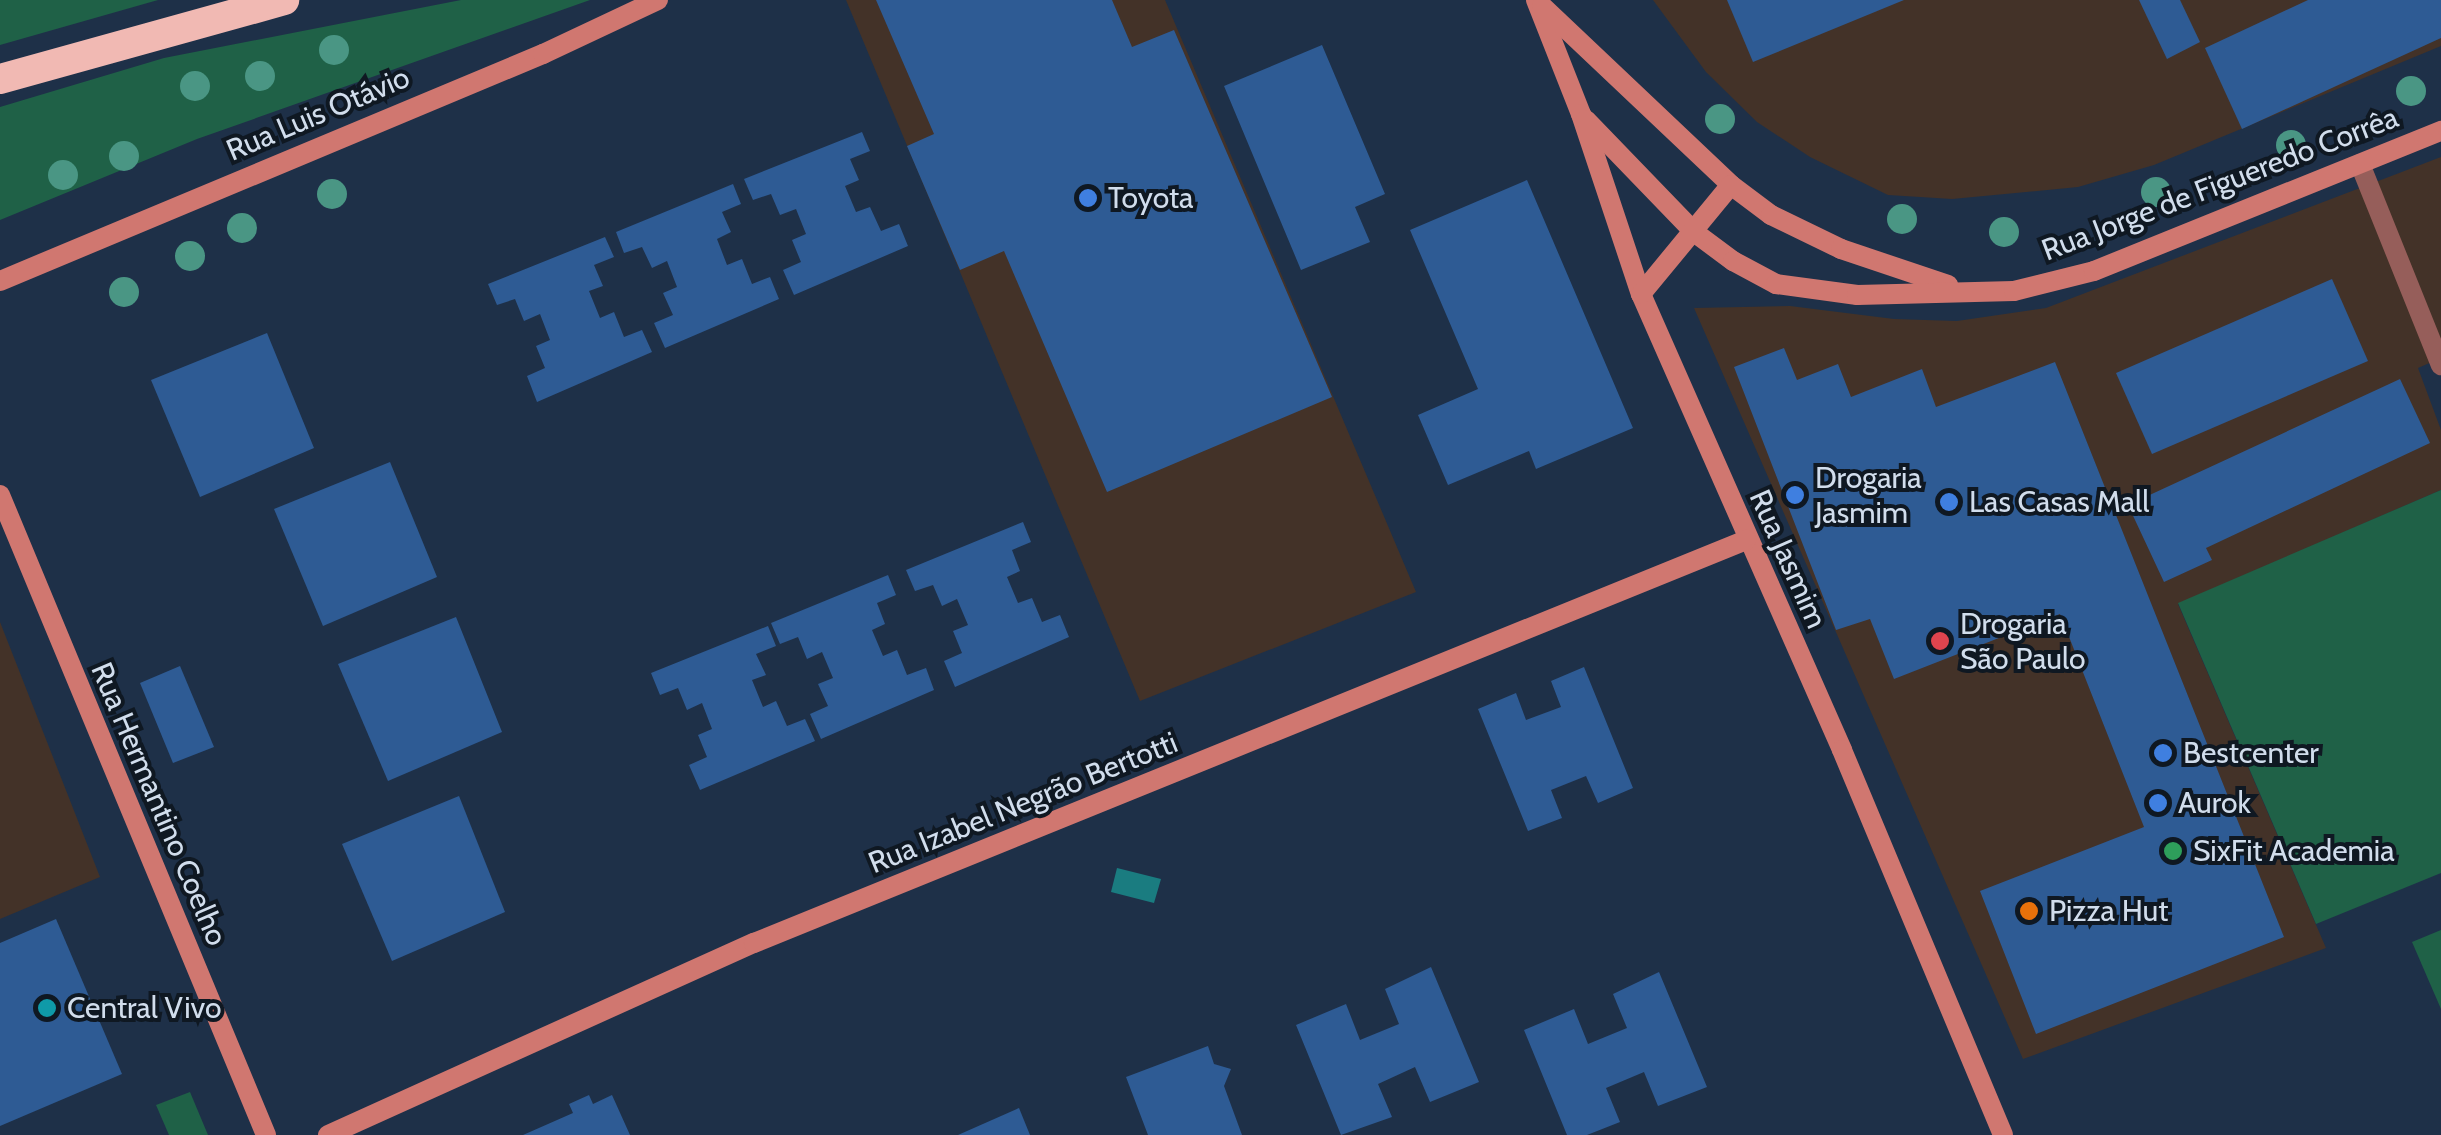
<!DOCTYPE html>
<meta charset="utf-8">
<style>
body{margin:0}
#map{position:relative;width:2441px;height:1135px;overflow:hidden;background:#1e3048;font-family:Cabin,sans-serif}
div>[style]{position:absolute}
.commercial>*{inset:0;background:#433228}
.green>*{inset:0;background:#1f6147}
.water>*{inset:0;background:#1a7c80}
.building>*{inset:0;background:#2e5b94}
.street>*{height:20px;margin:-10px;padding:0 10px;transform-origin:10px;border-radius:10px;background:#965e5a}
.secondary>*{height:20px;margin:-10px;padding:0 10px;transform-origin:10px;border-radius:10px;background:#d07770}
.highway>*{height:30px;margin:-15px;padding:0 15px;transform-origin:15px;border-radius:15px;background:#f1b9b3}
.trees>*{width:30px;height:30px;margin:-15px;border-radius:50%;background:#4a9684}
.dots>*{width:28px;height:28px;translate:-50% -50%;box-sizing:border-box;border:5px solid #0f1822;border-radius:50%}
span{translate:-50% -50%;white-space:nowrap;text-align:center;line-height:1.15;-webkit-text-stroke:8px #0f1822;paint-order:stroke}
.street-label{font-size:30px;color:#d1ddec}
.poi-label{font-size:30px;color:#d1ddec}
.left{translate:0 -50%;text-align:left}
</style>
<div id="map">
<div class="commercial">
<i style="clip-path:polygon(846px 0,1165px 0,1416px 592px,1140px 701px)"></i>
<i style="clip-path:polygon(1653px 0,2441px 0,2441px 46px,2154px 165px,2078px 187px,1952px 199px,1888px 195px,1810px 157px,1757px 122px,1706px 72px)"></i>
<i style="clip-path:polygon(2441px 157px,2441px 358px,2418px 368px,2441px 430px,2441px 490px,2178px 604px,2326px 948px,2023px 1059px,1694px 308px,1790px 306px,1894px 319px,1957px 321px,2046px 308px)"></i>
<i style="clip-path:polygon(0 622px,100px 877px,0 919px)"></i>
</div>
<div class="green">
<i style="clip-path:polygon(0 0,158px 0,0 45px)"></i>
<i style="clip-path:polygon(461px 0,590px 0,197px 139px,0 220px,0 107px,164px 58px)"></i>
<i style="clip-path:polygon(2441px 490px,2441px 873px,2316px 924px,2178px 603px)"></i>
<i style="clip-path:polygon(2441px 930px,2441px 1009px,2412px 942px)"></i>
<i style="clip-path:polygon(190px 1092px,208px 1135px,169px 1135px,156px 1105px)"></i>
</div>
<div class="water">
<i style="clip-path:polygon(1117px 868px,1161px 879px,1154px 903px,1111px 892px)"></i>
</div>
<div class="building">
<i style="clip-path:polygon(876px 0,1112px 0,1132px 47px,1174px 30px,1332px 397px,1107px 492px,1004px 251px,960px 270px,907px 146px,934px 134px)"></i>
<i style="clip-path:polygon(1727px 0,1904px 0,1753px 62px)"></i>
<i style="clip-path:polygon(2139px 0,2180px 0,2200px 42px,2167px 59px)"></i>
<i style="clip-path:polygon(2308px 0,2441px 0,2441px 38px,2242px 129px,2205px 48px)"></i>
<i style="clip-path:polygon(1322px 45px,1385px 194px,1355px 207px,1370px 242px,1301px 270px,1224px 86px)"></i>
<i style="clip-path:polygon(862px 132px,870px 151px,850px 159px,859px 180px,845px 186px,856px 212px,870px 207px,881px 231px,899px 224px,908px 246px,794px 295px,783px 270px,801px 262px,792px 240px,806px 234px,796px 209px,780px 215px,771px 194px,753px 200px,744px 179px)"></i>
<i style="clip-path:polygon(1527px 180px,1633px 428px,1536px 469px,1529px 451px,1448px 485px,1418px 415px,1478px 389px,1410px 230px)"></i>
<i style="clip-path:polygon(733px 184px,741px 204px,722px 212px,731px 232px,717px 239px,727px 265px,742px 259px,752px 284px,770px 277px,779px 299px,665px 348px,654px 323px,673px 315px,663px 293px,677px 287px,667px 261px,652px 268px,642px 247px,624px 253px,616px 232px)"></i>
<i style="clip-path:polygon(605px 237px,614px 257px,594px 265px,603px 286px,589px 291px,600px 318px,614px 312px,624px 337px,642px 330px,652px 352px,537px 402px,527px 376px,545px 368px,536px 346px,550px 340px,540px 314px,524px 321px,515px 299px,497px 305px,488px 284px)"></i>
<i style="clip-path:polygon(2332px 279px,2368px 361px,2152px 454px,2116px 373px)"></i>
<i style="clip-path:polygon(267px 333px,314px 448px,200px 497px,151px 380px)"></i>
<i style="clip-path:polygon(1784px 348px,1797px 380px,1838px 364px,1851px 397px,1922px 369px,1936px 407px,2055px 362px,2284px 937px,2036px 1034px,1980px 891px,2144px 827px,2060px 614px,1894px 679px,1870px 619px,1836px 630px,1734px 367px)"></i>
<i style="clip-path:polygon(2400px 379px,2430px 443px,2206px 548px,2212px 560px,2164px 582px,2128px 505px)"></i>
<i style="clip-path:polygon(390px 462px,437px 577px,323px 626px,274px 509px)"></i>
<i style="clip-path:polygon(1023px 522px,1031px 542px,1012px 550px,1020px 571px,1007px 577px,1018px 603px,1032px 598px,1042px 622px,1060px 615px,1069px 637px,955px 687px,944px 661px,962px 653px,953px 631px,968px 625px,957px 599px,942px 606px,933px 585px,915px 591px,906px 570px)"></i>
<i style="clip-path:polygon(888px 575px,896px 595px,877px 603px,885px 624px,872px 630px,883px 656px,897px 650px,907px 675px,926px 668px,934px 690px,821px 739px,810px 714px,828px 706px,818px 684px,833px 678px,822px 652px,807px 659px,798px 637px,780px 644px,771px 623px)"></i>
<i style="clip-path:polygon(456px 617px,502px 732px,388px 781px,338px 664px)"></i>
<i style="clip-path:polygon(768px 626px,776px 646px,756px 654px,766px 675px,752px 680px,763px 707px,776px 701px,787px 726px,805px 719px,815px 741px,700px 790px,689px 765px,707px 757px,698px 735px,712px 729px,702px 703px,687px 710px,678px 688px,660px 695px,651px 673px)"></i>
<i style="clip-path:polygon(180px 666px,214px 747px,173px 763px,140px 683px)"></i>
<i style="clip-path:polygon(1584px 667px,1633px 788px,1598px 803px,1586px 776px,1551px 790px,1562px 818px,1528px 831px,1478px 709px,1516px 693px,1526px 720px,1561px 707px,1551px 681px)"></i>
<i style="clip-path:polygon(459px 796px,505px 912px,392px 961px,342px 844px)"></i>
<i style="clip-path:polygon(56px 919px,122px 1074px,0 1126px,0 943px)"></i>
<i style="clip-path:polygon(1431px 967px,1479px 1082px,1430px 1102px,1415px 1067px,1378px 1084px,1392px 1117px,1341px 1135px,1296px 1025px,1346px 1004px,1360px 1040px,1399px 1024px,1385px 989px)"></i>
<i style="clip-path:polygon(1659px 972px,1707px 1087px,1658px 1106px,1644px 1072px,1606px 1088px,1620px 1122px,1587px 1135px,1567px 1135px,1524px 1030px,1574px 1009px,1588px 1044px,1627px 1028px,1613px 994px)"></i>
<i style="clip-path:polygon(1208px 1046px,1214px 1064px,1231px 1069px,1224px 1086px,1242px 1135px,1148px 1135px,1126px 1077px)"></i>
<i style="clip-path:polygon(589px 1095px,593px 1104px,612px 1095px,630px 1135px,523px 1135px,573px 1113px,569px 1104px)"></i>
<i style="clip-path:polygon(1019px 1108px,1030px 1135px,958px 1135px)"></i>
</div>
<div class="street">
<i style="left:2360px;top:164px;width:217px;rotate:68.1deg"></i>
</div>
<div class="secondary">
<i style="left:1536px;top:0;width:123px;rotate:68.5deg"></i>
<i style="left:1581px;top:114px;width:190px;rotate:71.6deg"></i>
<i style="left:1641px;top:294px;width:498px;rotate:66.2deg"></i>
<i style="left:1842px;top:750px;width:417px;rotate:67.3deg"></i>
<i style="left:1542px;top:6px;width:260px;rotate:43.4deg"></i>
<i style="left:1731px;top:185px;width:50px;rotate:36.9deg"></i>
<i style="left:1771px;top:215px;width:78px;rotate:25.9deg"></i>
<i style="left:1841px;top:249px;width:113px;rotate:18.6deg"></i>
<i style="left:1586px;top:120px;width:156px;rotate:46deg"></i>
<i style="left:1694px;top:232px;width:49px;rotate:36.6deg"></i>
<i style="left:1733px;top:261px;width:49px;rotate:28.1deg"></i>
<i style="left:1776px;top:284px;width:82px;rotate:7.7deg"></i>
<i style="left:1857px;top:295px;width:157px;rotate:-1.5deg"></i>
<i style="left:2014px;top:291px;width:82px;rotate:-14deg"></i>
<i style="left:2094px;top:271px;width:374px;rotate:-22deg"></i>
<i style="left:0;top:281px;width:589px;rotate:-22.69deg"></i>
<i style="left:543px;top:54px;width:127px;rotate:-25.2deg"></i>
<i style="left:1641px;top:294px;width:141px;rotate:-50.5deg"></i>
<i style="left:0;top:495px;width:693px;rotate:67.43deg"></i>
<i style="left:328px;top:1135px;width:467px;rotate:-24.3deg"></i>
<i style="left:754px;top:943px;width:1071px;rotate:-22.11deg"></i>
</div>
<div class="highway">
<i style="left:0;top:79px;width:295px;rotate:-15.5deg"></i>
</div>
<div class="trees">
<i style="left:334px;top:50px"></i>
<i style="left:260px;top:76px"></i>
<i style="left:195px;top:86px"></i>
<i style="left:2411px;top:91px"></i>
<i style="left:1720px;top:119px"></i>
<i style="left:2291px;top:145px"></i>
<i style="left:124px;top:156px"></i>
<i style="left:63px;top:175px"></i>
<i style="left:2156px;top:192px"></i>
<i style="left:332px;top:194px"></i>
<i style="left:1902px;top:219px"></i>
<i style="left:242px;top:228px"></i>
<i style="left:2004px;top:232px"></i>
<i style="left:190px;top:256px"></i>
<i style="left:124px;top:292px"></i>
</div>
<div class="dots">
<i style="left:1088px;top:198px;background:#3f7fe0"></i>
<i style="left:1795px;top:495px;background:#3f7fe0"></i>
<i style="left:1949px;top:502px;background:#3f7fe0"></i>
<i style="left:1940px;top:641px;background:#e0444e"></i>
<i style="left:2163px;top:753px;background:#3f7fe0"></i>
<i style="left:2158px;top:803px;background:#3f7fe0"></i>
<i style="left:2173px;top:851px;background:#2e9e5b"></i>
<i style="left:2029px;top:911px;background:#e8710a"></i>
<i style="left:47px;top:1008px;background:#0f9aa8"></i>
</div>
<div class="street-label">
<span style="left:318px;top:114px;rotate:-23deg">Rua Luis Otávio</span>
<span style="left:2220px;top:184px;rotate:-21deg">Rua Jorge de Figueredo Corrêa</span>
<span style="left:1788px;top:559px;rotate:66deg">Rua Jasmim</span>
<span style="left:1023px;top:803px;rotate:-22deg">Rua Izabel Negrão Bertotti</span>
<span style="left:159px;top:804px;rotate:67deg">Rua Hermantino Coelho</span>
</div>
<div class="poi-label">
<span class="left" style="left:1108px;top:198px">Toyota</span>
<span class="left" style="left:1815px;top:495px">Drogaria<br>Jasmim</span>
<span class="left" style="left:1969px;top:502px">Las Casas Mall</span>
<span class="left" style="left:1960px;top:641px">Drogaria<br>São Paulo</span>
<span class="left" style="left:2183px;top:753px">Bestcenter</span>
<span class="left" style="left:2178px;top:803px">Aurok</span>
<span class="left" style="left:2193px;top:851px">SixFit Academia</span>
<span class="left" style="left:2049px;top:911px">Pizza Hut</span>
<span class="left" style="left:67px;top:1008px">Central Vivo</span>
</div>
</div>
